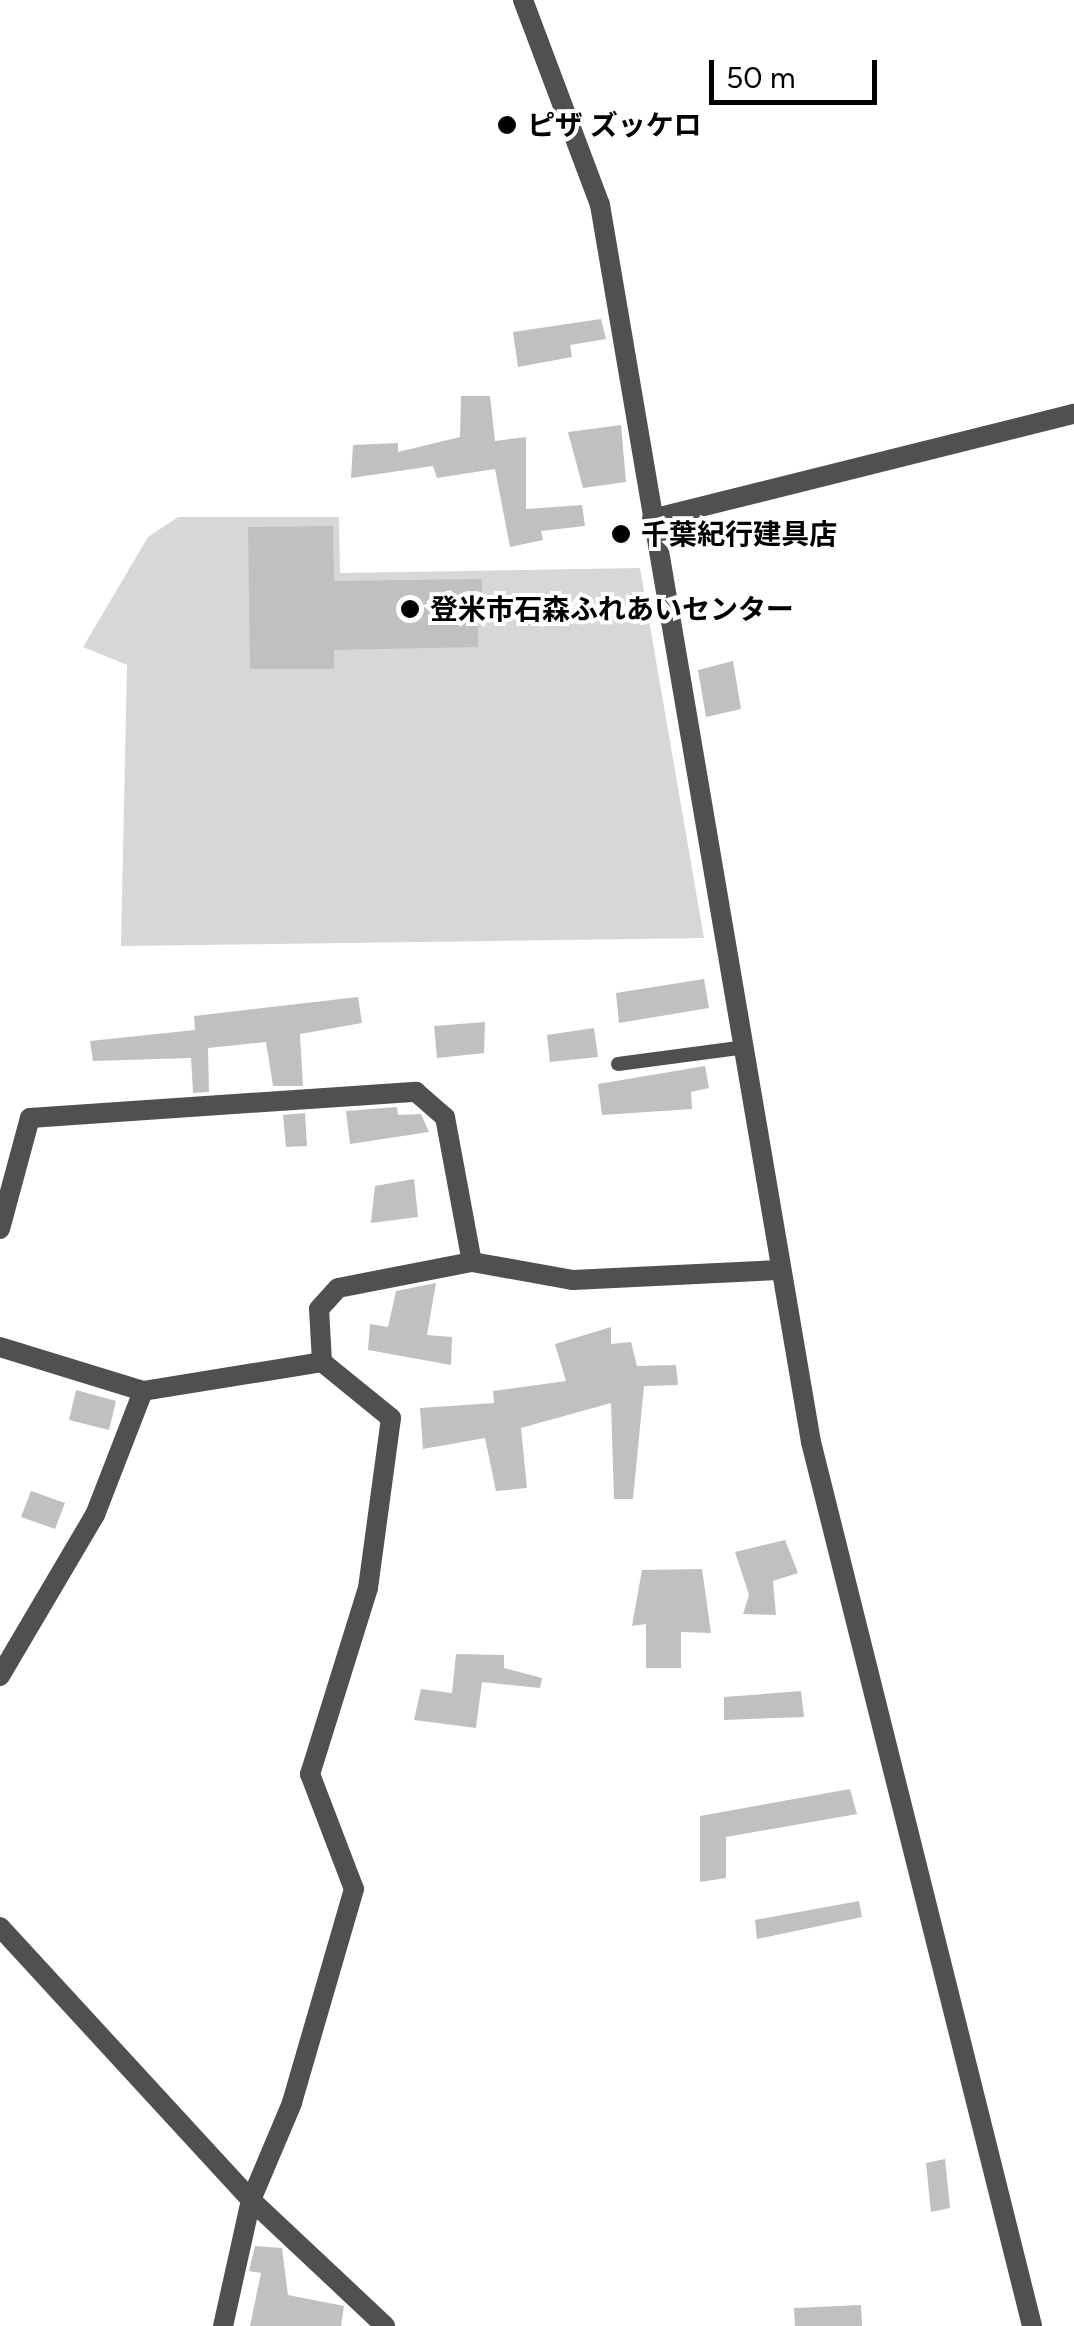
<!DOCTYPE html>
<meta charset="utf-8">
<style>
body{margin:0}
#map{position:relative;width:1074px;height:2326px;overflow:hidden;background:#fff;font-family:Figtree,"Noto Sans JP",sans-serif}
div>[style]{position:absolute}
.green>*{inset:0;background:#d7d7d7}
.building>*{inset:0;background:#c0c0c0}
.service>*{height:14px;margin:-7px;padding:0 7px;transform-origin:7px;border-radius:7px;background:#505050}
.minor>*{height:20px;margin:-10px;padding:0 10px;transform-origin:10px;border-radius:10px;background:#505050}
.tertiary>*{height:20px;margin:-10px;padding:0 10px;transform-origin:10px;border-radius:10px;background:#505050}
.dots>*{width:28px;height:28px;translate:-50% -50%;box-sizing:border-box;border:5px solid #fff;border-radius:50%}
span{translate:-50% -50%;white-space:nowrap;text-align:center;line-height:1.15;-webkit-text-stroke:8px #fff;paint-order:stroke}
.poi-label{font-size:28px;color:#000;font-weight:700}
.left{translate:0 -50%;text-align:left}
.scale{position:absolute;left:709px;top:60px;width:168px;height:45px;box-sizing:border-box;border:5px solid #000;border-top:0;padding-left:12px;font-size:30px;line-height:35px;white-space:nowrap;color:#000;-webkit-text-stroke:8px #fff;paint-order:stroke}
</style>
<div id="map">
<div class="green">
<i style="clip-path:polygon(178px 517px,339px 517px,340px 573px,640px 568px,704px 938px,121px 946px,127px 665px,83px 647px,148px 537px)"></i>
</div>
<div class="building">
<i style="clip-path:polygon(601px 319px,606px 339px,570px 345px,572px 357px,518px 367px,513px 332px)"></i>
<i style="clip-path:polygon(461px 396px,490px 396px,495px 441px,526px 437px,526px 509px,582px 505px,585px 526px,541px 531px,543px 540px,510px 547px,495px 469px,437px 478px,433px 466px,351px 478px,353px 445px,398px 443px,398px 452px,460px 437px)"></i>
<i style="clip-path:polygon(621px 425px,626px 482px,583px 488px,568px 432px)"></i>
<i style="clip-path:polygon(333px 526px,334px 581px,482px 579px,482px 600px,501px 599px,502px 620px,478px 621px,478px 647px,334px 650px,334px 669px,250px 669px,248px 527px)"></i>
<i style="clip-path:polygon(733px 661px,741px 709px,706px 717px,698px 670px)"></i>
<i style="clip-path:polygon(704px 979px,709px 1008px,619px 1023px,616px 993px)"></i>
<i style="clip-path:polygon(358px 997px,362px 1023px,300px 1034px,303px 1086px,273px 1086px,266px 1042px,208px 1048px,209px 1092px,193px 1093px,191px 1058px,93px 1061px,90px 1041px,195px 1030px,194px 1016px)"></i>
<i style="clip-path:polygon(485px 1022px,484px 1053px,437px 1058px,434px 1026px)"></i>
<i style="clip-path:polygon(594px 1028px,598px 1057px,550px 1062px,547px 1035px)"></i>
<i style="clip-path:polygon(705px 1066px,709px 1088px,691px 1092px,692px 1109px,602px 1115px,598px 1084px)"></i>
<i style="clip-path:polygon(397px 1107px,398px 1115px,421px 1114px,429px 1132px,350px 1144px,346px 1111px)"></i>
<i style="clip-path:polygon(305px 1113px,307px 1146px,286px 1147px,283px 1115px)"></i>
<i style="clip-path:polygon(414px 1179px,418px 1217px,371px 1223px,375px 1186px)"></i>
<i style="clip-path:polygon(436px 1283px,427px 1335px,452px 1337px,451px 1365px,368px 1350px,370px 1324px,388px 1327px,396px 1291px)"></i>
<i style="clip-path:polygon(611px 1327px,611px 1344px,631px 1342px,637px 1366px,676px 1365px,678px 1385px,644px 1386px,633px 1499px,614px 1499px,611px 1403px,521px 1428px,527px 1488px,496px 1491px,485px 1438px,423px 1449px,420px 1408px,494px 1403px,493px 1391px,566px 1381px,555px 1344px)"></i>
<i style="clip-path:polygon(76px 1390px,116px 1401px,109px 1430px,69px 1420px)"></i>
<i style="clip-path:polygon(31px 1491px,65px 1503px,55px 1529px,21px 1517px)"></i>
<i style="clip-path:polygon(785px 1540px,798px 1573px,773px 1581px,776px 1615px,743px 1614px,749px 1595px,735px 1552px)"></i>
<i style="clip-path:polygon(702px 1569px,711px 1633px,681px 1632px,681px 1668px,646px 1668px,646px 1624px,632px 1626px,642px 1570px)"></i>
<i style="clip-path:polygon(456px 1654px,504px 1655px,504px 1668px,542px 1678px,540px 1688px,482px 1682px,476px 1728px,414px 1720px,421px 1689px,452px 1693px)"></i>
<i style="clip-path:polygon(801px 1691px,804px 1717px,724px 1720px,724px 1697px)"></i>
<i style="clip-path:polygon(850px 1789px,857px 1814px,726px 1837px,726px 1878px,700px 1882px,700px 1816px)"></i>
<i style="clip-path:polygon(859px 1901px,862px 1917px,757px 1939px,755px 1920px)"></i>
<i style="clip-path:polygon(945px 2159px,950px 2208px,931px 2212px,926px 2163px)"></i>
<i style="clip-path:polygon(255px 2246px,282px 2248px,288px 2295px,344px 2306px,341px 2326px,250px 2326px,261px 2273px,249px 2271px)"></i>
<i style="clip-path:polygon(861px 2305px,862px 2326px,795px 2326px,794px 2308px)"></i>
</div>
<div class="service">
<i style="left:618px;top:1064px;width:129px;rotate:-7.6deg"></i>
</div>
<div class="minor">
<i style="left:652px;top:519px;width:435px;rotate:-14deg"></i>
<i style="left:0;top:1229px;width:115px;rotate:-74.9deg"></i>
<i style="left:30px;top:1118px;width:387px;rotate:-3.9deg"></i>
<i style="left:416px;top:1092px;width:38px;rotate:41deg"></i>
<i style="left:445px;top:1117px;width:147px;rotate:79.5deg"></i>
<i style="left:0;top:1347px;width:150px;rotate:17.1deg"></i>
<i style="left:143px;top:1391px;width:181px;rotate:-9.2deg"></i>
<i style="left:322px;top:1362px;width:89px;rotate:39.1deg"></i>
<i style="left:391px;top:1418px;width:172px;rotate:97.7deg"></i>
<i style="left:368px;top:1588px;width:195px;rotate:107.3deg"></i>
<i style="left:310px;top:1774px;width:123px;rotate:69.1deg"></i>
<i style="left:354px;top:1889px;width:223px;rotate:106.2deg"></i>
<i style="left:292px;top:2103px;width:105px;rotate:112.9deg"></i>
<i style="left:251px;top:2200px;width:129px;rotate:102.5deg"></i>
<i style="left:322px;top:1362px;width:53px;rotate:-93.2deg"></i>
<i style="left:319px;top:1309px;width:28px;rotate:-48deg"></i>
<i style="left:338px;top:1288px;width:136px;rotate:-11deg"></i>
<i style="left:472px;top:1262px;width:103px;rotate:10.1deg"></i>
<i style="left:573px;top:1280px;width:207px;rotate:-2.8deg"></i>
<i style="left:0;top:1676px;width:187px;rotate:-59.5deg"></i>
<i style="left:95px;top:1515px;width:133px;rotate:-68.8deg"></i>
<i style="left:0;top:1927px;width:371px;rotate:47.4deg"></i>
<i style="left:251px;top:2200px;width:184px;rotate:43.2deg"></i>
</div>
<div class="tertiary">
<i style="left:523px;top:0;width:219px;rotate:69.4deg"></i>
<i style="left:600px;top:205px;width:1255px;rotate:80.32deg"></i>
<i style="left:811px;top:1442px;width:911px;rotate:75.96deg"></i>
</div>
<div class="dots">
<i style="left:507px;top:125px;background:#000"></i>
<i style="left:621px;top:534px;background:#000"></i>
<i style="left:410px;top:609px;background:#000"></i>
</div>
<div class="poi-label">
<span class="left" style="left:527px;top:125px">ピザ ズッケロ</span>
<span class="left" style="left:641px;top:534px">千葉紀行建具店</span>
<span class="left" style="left:430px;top:609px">登米市石森ふれあいセンター</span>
</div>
<div class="scale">50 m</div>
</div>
